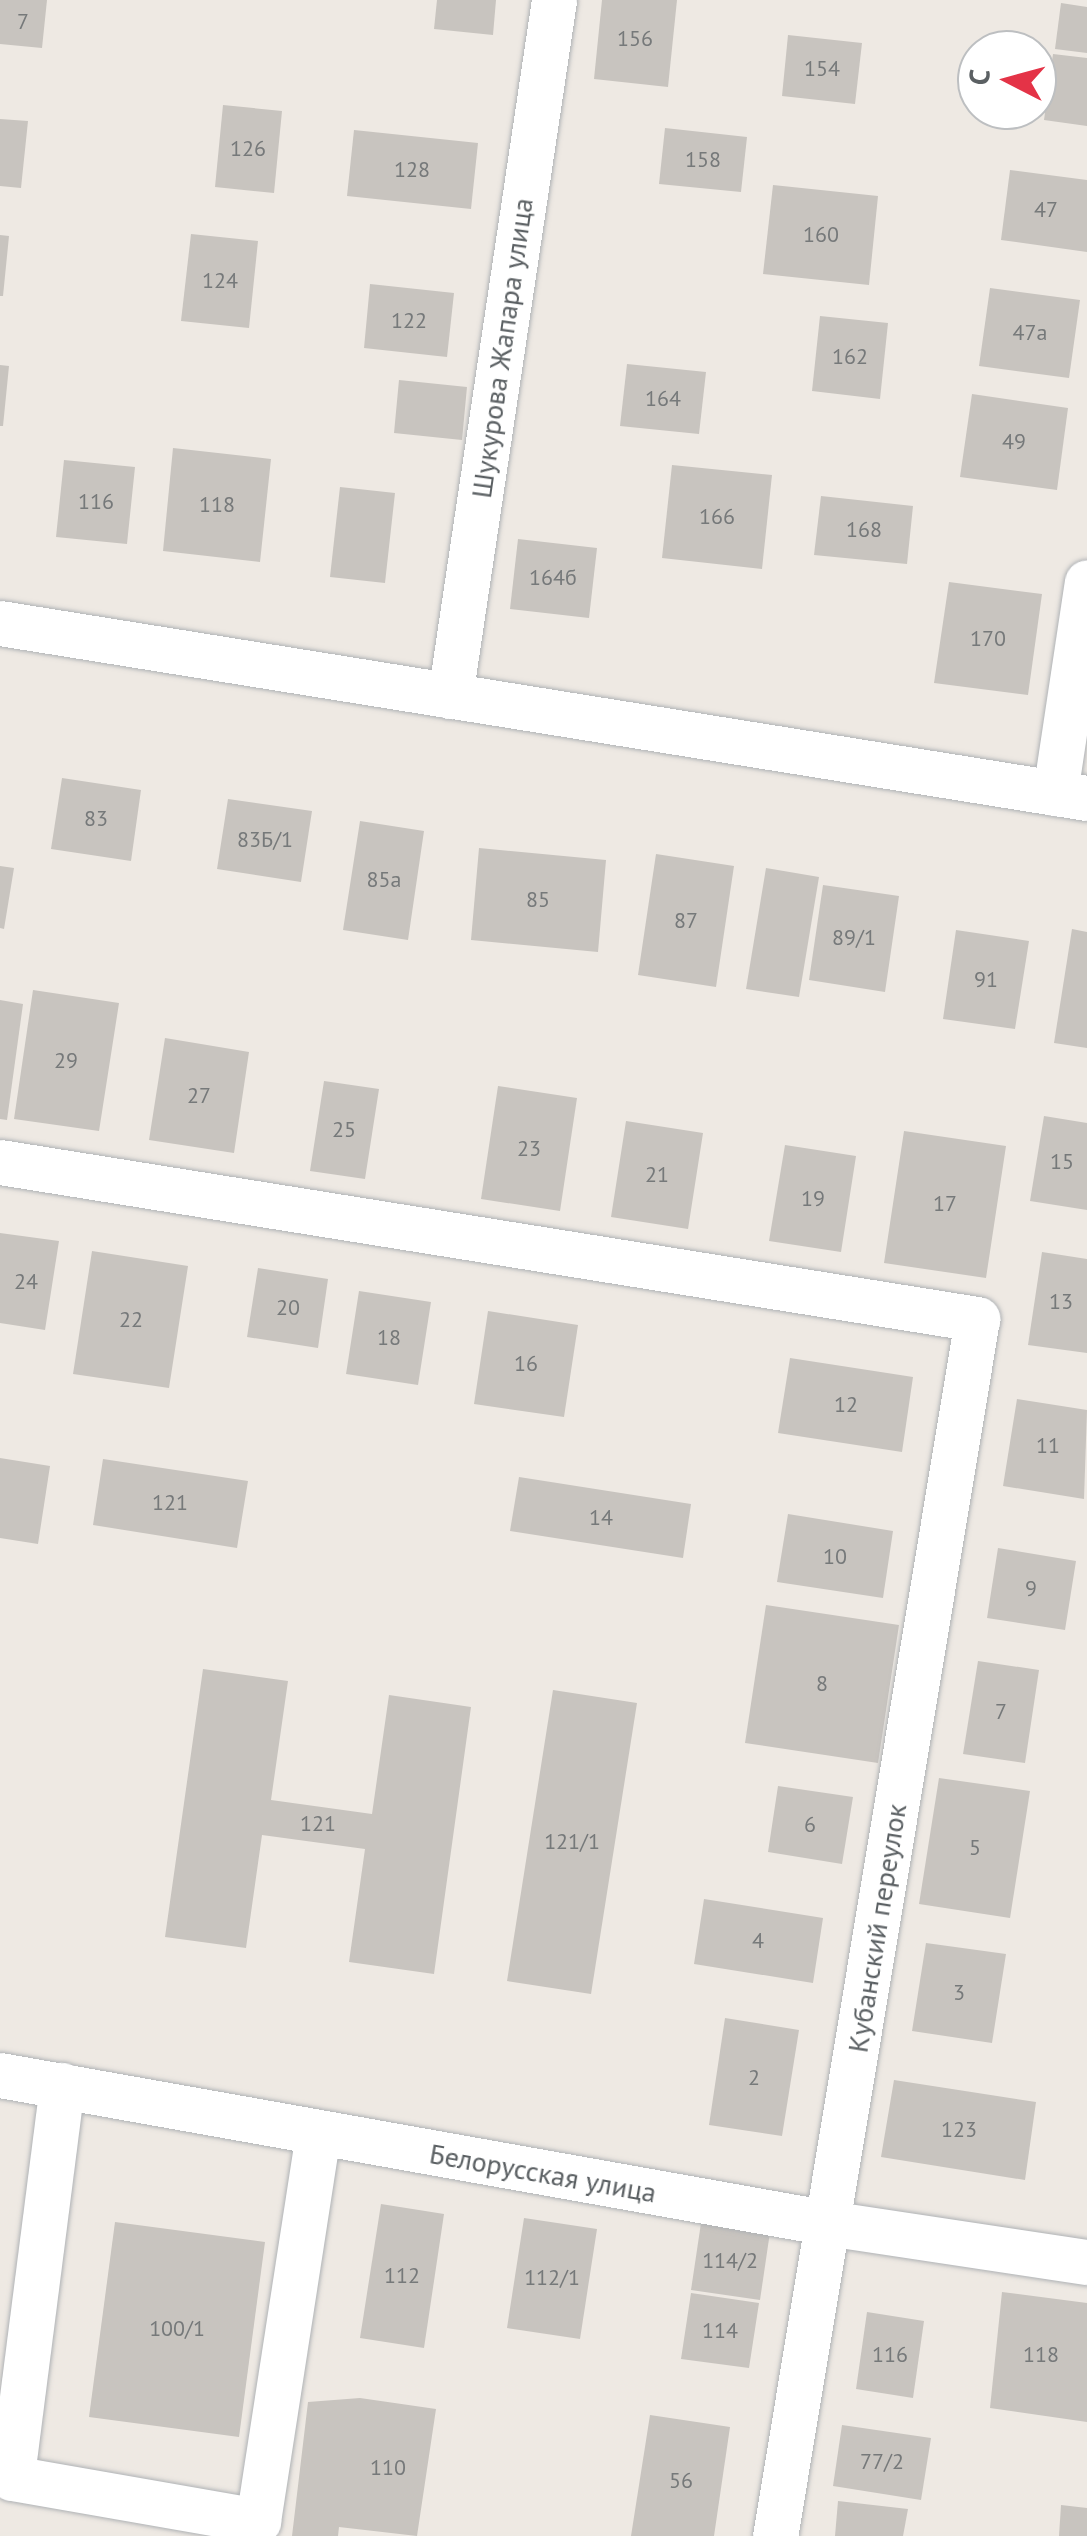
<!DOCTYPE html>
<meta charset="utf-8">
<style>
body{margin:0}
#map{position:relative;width:1087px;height:2536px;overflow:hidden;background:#eee9e3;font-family:"PT Sans",sans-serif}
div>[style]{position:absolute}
.building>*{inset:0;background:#c8c4bf}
.roads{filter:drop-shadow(0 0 2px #afb2b5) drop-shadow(0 0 2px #afb2b5)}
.minor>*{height:45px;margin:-22.5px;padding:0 22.5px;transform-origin:22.5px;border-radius:22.5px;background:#fff}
span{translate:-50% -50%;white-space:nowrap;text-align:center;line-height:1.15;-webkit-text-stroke:8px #fff;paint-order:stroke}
.number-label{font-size:22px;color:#76797a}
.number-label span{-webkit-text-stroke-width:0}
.street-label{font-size:28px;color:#5b6063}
.north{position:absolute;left:957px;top:30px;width:100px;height:100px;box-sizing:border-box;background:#fff;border:2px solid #bdbfc1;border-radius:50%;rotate:276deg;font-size:28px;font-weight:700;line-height:40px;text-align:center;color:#5b6063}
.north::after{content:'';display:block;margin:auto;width:35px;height:45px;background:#e43347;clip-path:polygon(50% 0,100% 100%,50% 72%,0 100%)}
</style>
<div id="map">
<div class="building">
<i style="clip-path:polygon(0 0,47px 0,42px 48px,0 44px)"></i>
<i style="clip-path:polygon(437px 0,496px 0,493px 35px,434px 29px)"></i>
<i style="clip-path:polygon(602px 0,677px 0,668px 87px,594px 79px)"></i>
<i style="clip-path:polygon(1061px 3px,1087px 7px,1087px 53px,1055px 49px)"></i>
<i style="clip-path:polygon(788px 35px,862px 43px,855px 104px,782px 96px)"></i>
<i style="clip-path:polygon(1053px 54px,1087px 58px,1087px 126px,1044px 120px)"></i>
<i style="clip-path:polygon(223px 105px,282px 111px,274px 193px,215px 187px)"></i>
<i style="clip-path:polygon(0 119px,28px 121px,21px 188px,0 186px)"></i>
<i style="clip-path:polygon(665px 128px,747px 137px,741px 192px,659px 184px)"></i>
<i style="clip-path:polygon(354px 130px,478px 143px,471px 209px,347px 196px)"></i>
<i style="clip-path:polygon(1010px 170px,1087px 180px,1087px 252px,1001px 240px)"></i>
<i style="clip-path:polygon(773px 185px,878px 196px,869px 285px,763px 274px)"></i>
<i style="clip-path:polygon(191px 234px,258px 241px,249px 328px,181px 321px)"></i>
<i style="clip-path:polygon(0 235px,9px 236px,3px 296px,0 296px)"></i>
<i style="clip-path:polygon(370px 284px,454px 293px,447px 357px,364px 348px)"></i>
<i style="clip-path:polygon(990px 288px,1080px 300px,1069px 378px,979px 366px)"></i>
<i style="clip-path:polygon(820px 316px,888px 323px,880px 399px,812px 391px)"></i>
<i style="clip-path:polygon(627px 364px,706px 372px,699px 434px,620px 426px)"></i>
<i style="clip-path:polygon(0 365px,9px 366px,3px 426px,0 426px)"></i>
<i style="clip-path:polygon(399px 380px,467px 387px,462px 440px,394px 433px)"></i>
<i style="clip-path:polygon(972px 394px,1068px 408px,1057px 490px,960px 477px)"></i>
<i style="clip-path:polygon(173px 448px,271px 459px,260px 562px,163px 551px)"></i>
<i style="clip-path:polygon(64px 460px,135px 467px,127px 544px,56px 537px)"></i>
<i style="clip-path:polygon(672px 465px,772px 475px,762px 569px,662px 558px)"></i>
<i style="clip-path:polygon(340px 487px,395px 493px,385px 583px,330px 577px)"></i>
<i style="clip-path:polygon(821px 496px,913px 506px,907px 564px,814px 555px)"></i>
<i style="clip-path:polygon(518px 539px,597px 548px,589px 618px,510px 609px)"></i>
<i style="clip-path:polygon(949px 582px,1042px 594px,1028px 695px,934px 683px)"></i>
<i style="clip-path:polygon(62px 778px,141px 790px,131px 861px,51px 849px)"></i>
<i style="clip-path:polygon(228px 799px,312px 811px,301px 882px,217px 869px)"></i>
<i style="clip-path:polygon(360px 821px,424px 831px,408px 940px,343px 930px)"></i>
<i style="clip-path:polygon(479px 848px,606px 860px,598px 952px,471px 940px)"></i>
<i style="clip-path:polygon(656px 854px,734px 866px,716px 987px,638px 975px)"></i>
<i style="clip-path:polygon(0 866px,14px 868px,4px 929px,0 928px)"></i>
<i style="clip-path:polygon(766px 868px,819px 877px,799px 997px,746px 989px)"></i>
<i style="clip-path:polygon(823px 885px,899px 896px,885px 992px,809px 980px)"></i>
<i style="clip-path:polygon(1072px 929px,1087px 932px,1087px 1048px,1054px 1043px)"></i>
<i style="clip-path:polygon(956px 930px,1029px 941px,1015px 1029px,943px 1019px)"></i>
<i style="clip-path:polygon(33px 990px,119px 1003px,99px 1131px,14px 1119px)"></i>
<i style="clip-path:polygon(0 1000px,23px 1004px,7px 1120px,0 1119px)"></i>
<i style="clip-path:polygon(165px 1038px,249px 1052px,234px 1153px,149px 1140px)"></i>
<i style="clip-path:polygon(324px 1081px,379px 1089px,365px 1179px,310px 1171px)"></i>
<i style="clip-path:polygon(498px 1086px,577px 1098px,560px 1211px,481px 1199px)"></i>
<i style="clip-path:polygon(1044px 1116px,1087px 1123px,1087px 1210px,1030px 1201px)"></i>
<i style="clip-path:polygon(626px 1121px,703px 1133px,688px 1229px,611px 1217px)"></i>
<i style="clip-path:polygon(904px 1131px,1006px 1146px,986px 1278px,884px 1263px)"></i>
<i style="clip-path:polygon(785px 1145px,856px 1156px,841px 1252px,769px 1241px)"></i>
<i style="clip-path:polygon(0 1233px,59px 1241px,45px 1330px,0 1323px)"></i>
<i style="clip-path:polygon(92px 1251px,188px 1266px,169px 1388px,73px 1374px)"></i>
<i style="clip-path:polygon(1042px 1252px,1087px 1259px,1087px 1353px,1028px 1345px)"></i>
<i style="clip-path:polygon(258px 1268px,328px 1279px,318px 1348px,247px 1337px)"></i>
<i style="clip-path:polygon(359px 1291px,431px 1302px,418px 1385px,346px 1374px)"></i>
<i style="clip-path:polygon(488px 1311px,578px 1325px,564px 1417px,474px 1404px)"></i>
<i style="clip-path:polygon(790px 1358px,913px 1377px,902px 1452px,778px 1433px)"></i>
<i style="clip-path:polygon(1017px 1399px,1087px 1410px,1084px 1499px,1003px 1486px)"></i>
<i style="clip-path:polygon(0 1458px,50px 1466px,38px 1544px,0 1538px)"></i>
<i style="clip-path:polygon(103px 1459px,248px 1481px,237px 1548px,93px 1525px)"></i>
<i style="clip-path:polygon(519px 1477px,691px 1504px,683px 1558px,510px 1531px)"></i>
<i style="clip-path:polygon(788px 1514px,893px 1531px,883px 1598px,777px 1582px)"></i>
<i style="clip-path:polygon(998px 1548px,1076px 1561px,1065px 1630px,987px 1618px)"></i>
<i style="clip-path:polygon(766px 1605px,899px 1625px,878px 1763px,745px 1743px)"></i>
<i style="clip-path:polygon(978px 1661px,1039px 1670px,1025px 1763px,963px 1754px)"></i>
<i style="clip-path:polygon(203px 1669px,288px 1681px,271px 1800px,372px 1814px,389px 1695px,471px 1707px,434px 1974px,349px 1962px,365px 1849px,262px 1835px,246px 1948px,165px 1937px)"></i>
<i style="clip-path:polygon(553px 1690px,637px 1703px,591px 1994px,507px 1981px)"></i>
<i style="clip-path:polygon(939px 1778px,1030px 1791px,1010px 1918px,919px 1904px)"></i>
<i style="clip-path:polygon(778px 1786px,853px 1797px,842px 1864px,768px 1852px)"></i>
<i style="clip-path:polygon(704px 1899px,823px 1918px,813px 1983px,694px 1964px)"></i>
<i style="clip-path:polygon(926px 1943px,1006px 1954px,992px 2043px,912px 2031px)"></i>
<i style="clip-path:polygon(725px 2018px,799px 2030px,782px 2136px,709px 2125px)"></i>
<i style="clip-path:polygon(894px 2080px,1036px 2102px,1025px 2180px,881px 2157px)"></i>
<i style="clip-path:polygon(381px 2204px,444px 2214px,424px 2348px,360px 2338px)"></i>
<i style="clip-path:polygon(524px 2218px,597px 2229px,580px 2339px,507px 2328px)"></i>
<i style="clip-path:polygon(115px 2222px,265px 2242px,239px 2437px,89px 2417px)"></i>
<i style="clip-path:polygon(701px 2223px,770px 2232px,760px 2300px,691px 2290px)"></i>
<i style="clip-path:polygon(1002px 2292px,1087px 2303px,1087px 2422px,990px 2408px)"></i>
<i style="clip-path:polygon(691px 2293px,759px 2303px,749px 2368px,681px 2359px)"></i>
<i style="clip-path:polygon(867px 2312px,924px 2321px,913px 2398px,856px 2389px)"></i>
<i style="clip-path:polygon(360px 2398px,436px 2409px,417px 2536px,339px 2527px,338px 2536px,292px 2536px,308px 2402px)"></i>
<i style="clip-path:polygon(650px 2415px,730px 2427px,714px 2536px,631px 2536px)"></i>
<i style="clip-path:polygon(842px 2425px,931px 2438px,921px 2500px,833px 2486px)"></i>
<i style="clip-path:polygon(838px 2501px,908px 2509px,903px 2536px,835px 2536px)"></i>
<i style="clip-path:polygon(1061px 2505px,1087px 2508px,1087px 2536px,1059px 2536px)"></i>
</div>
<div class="roads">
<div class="minor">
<i style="left:0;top:623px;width:1101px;rotate:9.15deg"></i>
<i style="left:450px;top:696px;width:704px;rotate:-81.5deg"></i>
<i style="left:1055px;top:793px;width:213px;rotate:-81.4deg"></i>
<i style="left:0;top:1162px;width:990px;rotate:9.13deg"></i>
<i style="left:977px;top:1319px;width:1234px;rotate:99.42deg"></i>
<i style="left:0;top:2075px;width:841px;rotate:10.13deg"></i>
<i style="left:828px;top:2223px;width:262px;rotate:8.6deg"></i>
<i style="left:62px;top:2085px;width:396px;rotate:97.3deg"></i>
<i style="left:12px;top:2478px;width:250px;rotate:9.9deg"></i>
<i style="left:258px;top:2521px;width:393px;rotate:-81.2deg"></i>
</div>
</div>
<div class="number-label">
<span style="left:23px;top:22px">7</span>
<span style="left:635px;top:39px">156</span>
<span style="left:822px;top:69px">154</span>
<span style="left:248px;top:149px">126</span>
<span style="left:703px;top:160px">158</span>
<span style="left:412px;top:170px">128</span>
<span style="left:1046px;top:210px">47</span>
<span style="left:821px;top:235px">160</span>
<span style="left:220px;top:281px">124</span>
<span style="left:409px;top:321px">122</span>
<span style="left:1030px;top:333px">47а</span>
<span style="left:850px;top:357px">162</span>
<span style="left:663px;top:399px">164</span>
<span style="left:1014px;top:442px">49</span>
<span style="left:96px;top:502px">116</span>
<span style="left:217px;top:505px">118</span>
<span style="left:717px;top:517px">166</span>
<span style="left:864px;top:530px">168</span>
<span style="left:553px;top:578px">164б</span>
<span style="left:988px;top:639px">170</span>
<span style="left:96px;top:819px">83</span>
<span style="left:265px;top:840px">83Б/1</span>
<span style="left:384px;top:880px">85а</span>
<span style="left:538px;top:900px">85</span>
<span style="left:686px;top:921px">87</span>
<span style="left:854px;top:938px">89/1</span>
<span style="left:986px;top:980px">91</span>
<span style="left:66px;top:1061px">29</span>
<span style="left:199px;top:1096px">27</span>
<span style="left:344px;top:1130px">25</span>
<span style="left:529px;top:1149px">23</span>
<span style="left:1062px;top:1162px">15</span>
<span style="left:657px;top:1175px">21</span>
<span style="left:813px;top:1199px">19</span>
<span style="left:945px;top:1204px">17</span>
<span style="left:26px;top:1282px">24</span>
<span style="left:1061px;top:1302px">13</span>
<span style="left:288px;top:1308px">20</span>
<span style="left:131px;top:1320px">22</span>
<span style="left:389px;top:1338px">18</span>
<span style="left:526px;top:1364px">16</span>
<span style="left:846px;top:1405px">12</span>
<span style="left:1048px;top:1446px">11</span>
<span style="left:170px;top:1503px">121</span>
<span style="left:601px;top:1518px">14</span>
<span style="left:835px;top:1557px">10</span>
<span style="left:1031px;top:1589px">9</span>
<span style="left:822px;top:1684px">8</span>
<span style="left:1001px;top:1712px">7</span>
<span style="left:318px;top:1824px">121</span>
<span style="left:810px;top:1825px">6</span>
<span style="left:572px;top:1842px">121/1</span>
<span style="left:975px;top:1848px">5</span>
<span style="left:758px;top:1941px">4</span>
<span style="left:959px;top:1993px">3</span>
<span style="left:754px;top:2078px">2</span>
<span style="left:959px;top:2130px">123</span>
<span style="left:730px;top:2261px">114/2</span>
<span style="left:402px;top:2276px">112</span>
<span style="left:552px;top:2278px">112/1</span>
<span style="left:177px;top:2329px">100/1</span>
<span style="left:720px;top:2331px">114</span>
<span style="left:890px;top:2355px">116</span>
<span style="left:1041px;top:2355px">118</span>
<span style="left:882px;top:2462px">77/2</span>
<span style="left:388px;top:2468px">110</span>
<span style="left:681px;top:2481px">56</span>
</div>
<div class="street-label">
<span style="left:502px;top:348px;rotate:-82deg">Шукурова Жапара улица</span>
<span style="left:877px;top:1928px;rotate:-81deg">Кубанский переулок</span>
<span style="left:543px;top:2173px;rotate:10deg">Белорусская улица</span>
</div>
<div class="north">С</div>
</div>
